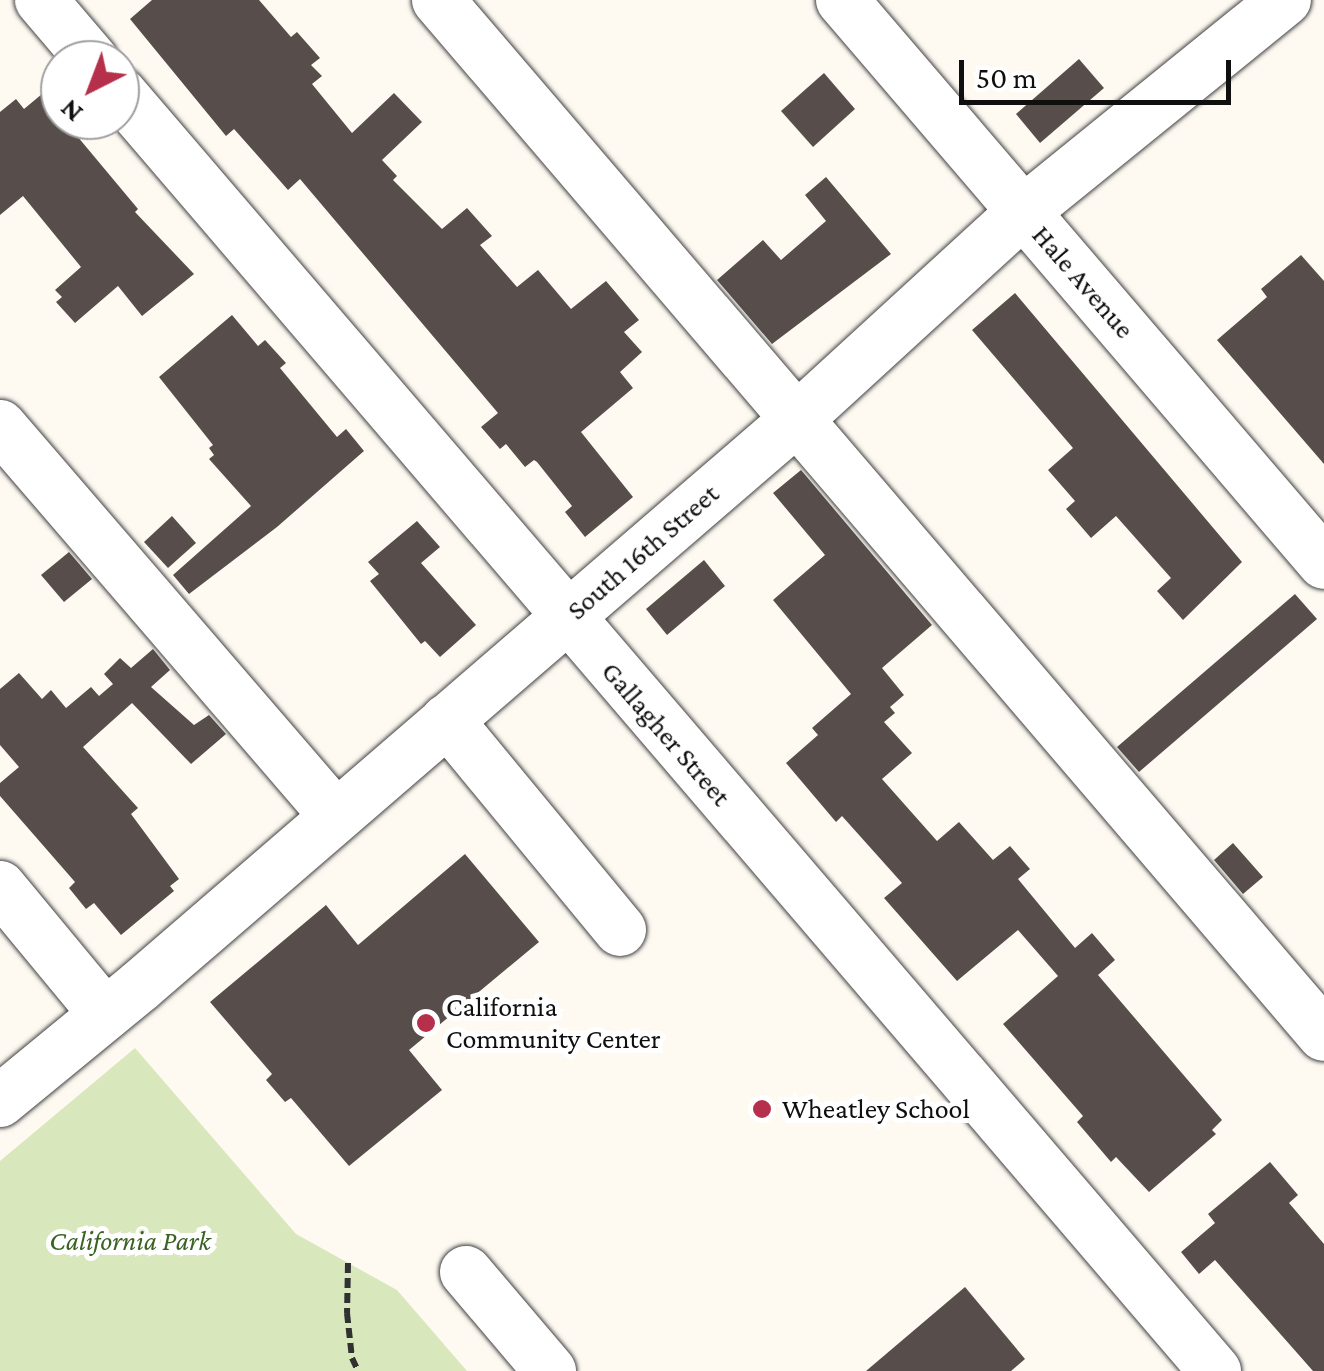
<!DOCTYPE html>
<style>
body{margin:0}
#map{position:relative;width:1324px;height:1371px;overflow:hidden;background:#fefaf2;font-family:"Crimson Pro",serif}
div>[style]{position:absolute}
.green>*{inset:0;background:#d9e7bd}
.building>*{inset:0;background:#574e4c}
.path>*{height:6px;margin-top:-3px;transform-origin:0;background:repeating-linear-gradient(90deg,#313131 0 10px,transparent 0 15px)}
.roads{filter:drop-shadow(0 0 2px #424242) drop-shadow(0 0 2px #424242)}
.minor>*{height:52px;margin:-26px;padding:0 26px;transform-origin:26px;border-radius:26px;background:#fff}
.dots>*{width:28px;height:28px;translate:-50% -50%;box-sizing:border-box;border:5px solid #fff;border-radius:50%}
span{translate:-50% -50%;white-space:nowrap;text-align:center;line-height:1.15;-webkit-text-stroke:10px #fff;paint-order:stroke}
.street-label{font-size:28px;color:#0f0f0f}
.poi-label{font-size:28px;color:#0f0f0f}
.left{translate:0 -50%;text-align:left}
.park-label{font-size:28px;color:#3a6323;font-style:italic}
.north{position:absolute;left:40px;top:40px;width:100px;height:100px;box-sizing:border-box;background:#fff;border:2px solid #9f9f9f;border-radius:50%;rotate:222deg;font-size:28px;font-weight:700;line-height:40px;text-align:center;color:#0f0f0f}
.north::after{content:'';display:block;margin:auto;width:35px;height:45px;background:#b6304b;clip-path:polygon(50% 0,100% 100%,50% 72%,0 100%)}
.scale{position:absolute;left:959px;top:60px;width:272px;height:45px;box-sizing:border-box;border:5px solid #0f0f0f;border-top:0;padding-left:12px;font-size:30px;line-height:35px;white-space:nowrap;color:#0f0f0f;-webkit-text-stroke:8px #fff;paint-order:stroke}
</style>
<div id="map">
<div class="green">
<i style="clip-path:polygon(135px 1048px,296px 1234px,397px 1290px,467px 1371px,0 1371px,0 1161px)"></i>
</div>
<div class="building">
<i style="clip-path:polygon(152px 0,259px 0,291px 37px,297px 32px,320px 58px,311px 65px,322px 76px,312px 84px,352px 133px,394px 93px,422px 122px,382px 160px,397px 176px,393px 180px,442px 229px,467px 208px,492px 236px,480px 245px,517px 287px,538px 270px,571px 309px,606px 281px,639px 320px,624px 332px,642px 352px,620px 372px,633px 388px,581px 432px,633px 497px,585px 537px,565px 512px,572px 506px,537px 462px,534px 460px,525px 467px,506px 444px,500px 449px,481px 427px,498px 413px,300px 179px,288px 190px,234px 129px,226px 136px,130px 19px)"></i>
<i style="clip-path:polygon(1079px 59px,1104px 88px,1040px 143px,1016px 114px)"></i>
<i style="clip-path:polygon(824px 73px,855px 109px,813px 147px,781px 111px)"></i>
<i style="clip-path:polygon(42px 94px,138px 209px,135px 212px,194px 274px,142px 316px,118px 286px,75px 323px,56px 302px,62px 297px,55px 290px,81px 267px,23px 196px,0 215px,0 112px,16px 99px,24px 109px)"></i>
<i style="clip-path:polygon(826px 177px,891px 254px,772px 344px,717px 280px,763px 240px,781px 260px,826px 221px,805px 195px)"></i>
<i style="clip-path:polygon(1301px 255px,1324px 281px,1324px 464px,1217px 340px,1267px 297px,1261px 289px)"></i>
<i style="clip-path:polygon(1015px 293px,1242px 562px,1183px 620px,1157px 591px,1171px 578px,1116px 516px,1091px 538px,1066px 509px,1075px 501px,1048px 470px,1073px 448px,972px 330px)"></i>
<i style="clip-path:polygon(232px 315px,258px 346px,265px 340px,286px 363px,280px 368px,337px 437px,346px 429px,364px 451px,277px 527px,189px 594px,173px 575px,251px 506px,209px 459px,214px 455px,209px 448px,213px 445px,159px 377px)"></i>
<i style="clip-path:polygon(801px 470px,932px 625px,882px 668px,904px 695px,890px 707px,895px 713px,884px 722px,912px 753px,882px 779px,937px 841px,959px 822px,993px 860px,1010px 846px,1030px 869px,1018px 879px,1075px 948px,1092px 933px,1115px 960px,1098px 975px,1222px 1120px,1212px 1130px,1216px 1134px,1149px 1192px,1116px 1157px,1111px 1162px,1077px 1122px,1083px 1116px,1003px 1024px,1058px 976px,1018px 930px,957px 981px,884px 898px,902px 883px,842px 816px,836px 822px,786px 763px,818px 735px,812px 728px,851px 694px,773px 600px,825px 555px,773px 493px)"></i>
<i style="clip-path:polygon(172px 516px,196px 543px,168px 568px,144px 542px)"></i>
<i style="clip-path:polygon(417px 521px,440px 547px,421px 563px,476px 625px,440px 657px,425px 641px,421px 644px,370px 581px,379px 574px,368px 562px)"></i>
<i style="clip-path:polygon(69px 552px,92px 579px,64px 602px,41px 575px)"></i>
<i style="clip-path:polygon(704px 560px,725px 586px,667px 635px,646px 609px)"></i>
<i style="clip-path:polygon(1295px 594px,1317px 619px,1139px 772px,1117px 747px)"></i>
<i style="clip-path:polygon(153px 649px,170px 670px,151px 687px,194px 725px,209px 715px,226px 734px,191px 764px,132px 703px,83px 747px,138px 808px,131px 814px,179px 879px,170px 886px,174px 891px,121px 935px,94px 903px,86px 909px,69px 888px,75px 882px,0 796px,0 783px,19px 767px,0 745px,0 689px,19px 673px,42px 699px,51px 690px,66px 708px,91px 687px,99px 696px,113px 684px,104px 674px,120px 658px,131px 668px)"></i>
<i style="clip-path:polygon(1233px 843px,1263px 877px,1243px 894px,1214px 860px)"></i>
<i style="clip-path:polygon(465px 854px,539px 942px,409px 1050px,442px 1090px,349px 1166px,291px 1098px,285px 1102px,266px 1080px,272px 1074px,210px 1002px,326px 905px,358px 945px)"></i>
<i style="clip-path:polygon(1270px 1162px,1298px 1195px,1289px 1203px,1324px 1244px,1324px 1371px,1313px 1371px,1215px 1260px,1199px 1274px,1181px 1252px,1215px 1223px,1208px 1214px)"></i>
<i style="clip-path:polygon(965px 1287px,1025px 1359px,1011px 1371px,866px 1371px)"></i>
</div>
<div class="path">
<i style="left:348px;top:1263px;width:50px;rotate:91.1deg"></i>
<i style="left:347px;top:1313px;width:45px;rotate:83.7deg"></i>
<i style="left:352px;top:1358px;width:14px;rotate:65deg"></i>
</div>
<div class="roads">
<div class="minor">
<i style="left:41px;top:0;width:79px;rotate:49.6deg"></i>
<i style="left:438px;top:0;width:1362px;rotate:49.44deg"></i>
<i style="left:842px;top:0;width:741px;rotate:49.43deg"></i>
<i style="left:120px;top:93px;width:1683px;rotate:49.41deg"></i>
<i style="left:0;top:426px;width:513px;rotate:49.27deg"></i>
<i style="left:447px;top:720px;width:272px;rotate:50.5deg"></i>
<i style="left:0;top:887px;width:165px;rotate:50.4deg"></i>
<i style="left:0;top:1101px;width:181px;rotate:-39.4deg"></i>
<i style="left:140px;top:986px;width:868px;rotate:-40.79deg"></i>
<i style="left:797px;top:419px;width:306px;rotate:-42.5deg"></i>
<i style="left:1023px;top:212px;width:337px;rotate:-39deg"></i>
<i style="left:466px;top:1272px;width:130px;rotate:49.7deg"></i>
</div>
</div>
<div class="dots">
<i style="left:426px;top:1023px;background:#b6304b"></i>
<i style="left:762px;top:1109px;background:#b6304b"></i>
</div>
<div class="street-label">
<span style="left:1083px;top:282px;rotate:49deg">Hale Avenue</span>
<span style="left:643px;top:552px;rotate:-41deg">South 16th Street</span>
<span style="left:666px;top:734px;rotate:49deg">Gallagher Street</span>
</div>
<div class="poi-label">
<span class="left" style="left:446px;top:1023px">California<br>Community Center</span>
<span class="left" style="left:782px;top:1109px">Wheatley School</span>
</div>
<div class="park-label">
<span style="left:130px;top:1241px">California Park</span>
</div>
<div class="north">N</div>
<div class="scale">50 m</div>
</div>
